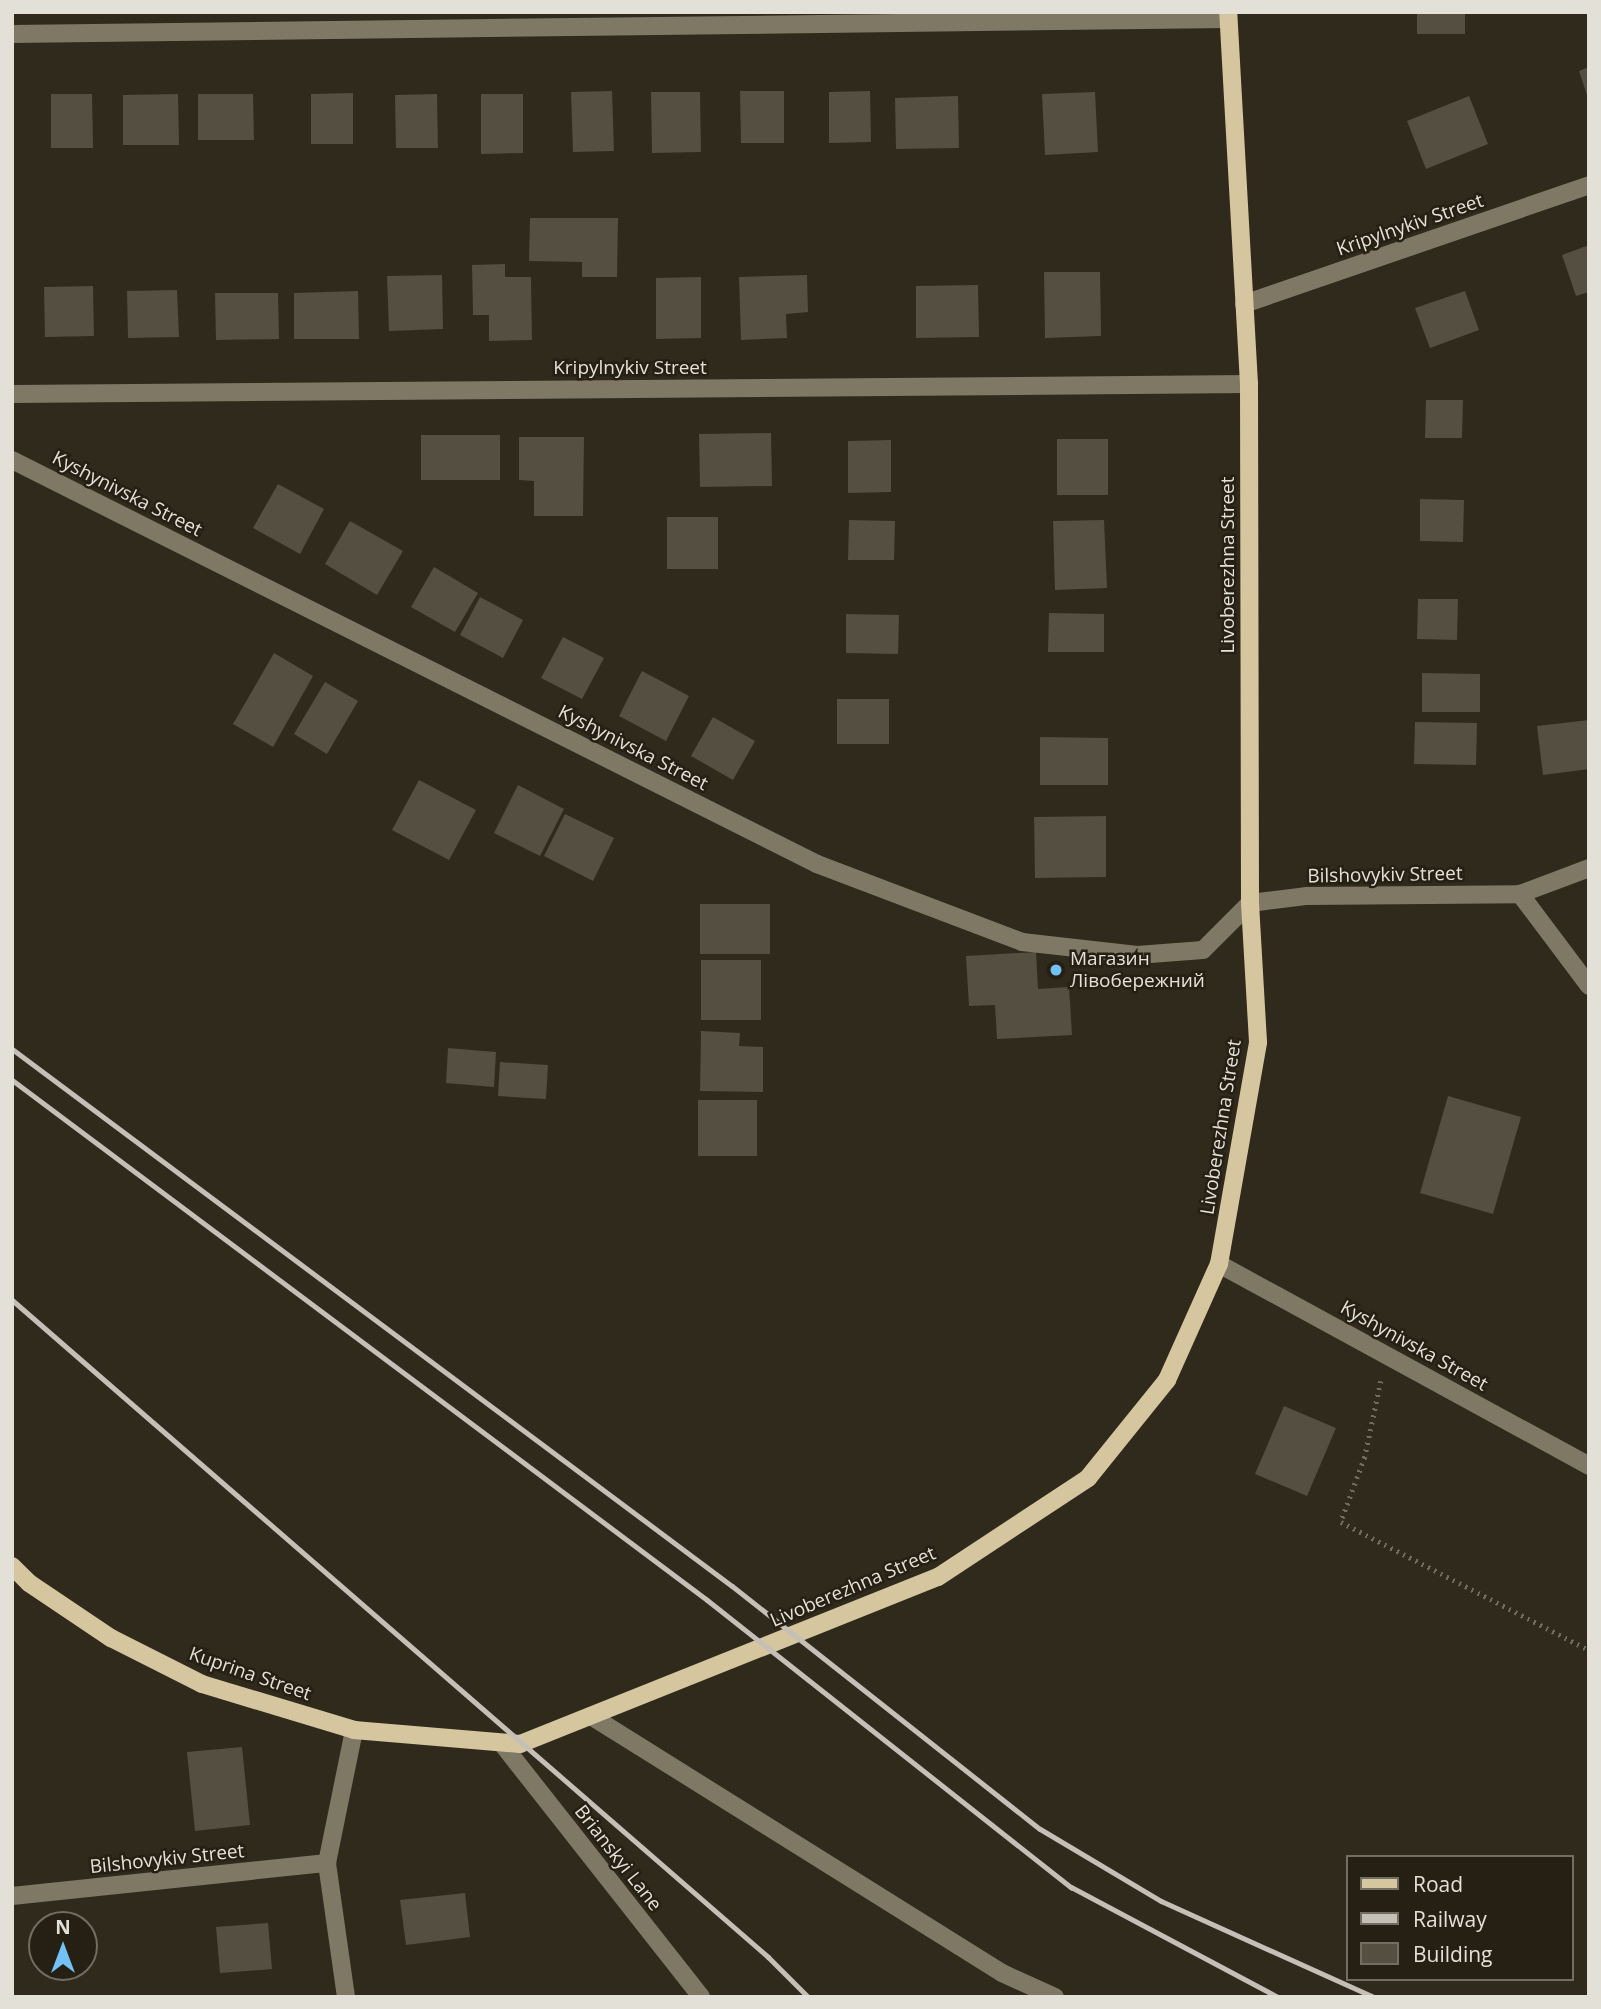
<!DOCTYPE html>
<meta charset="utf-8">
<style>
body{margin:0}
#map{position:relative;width:1601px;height:2009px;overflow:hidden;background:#2f2a1c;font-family:"Open Sans",sans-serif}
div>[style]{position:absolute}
.building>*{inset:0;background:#544f40}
.path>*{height:4.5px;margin-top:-2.25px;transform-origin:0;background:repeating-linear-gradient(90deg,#706c60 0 2px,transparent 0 7px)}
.minor>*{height:18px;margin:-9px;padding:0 9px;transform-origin:9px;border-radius:9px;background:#7f7865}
.major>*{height:18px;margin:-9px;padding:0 9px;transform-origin:9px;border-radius:9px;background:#d5c69f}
.rail>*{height:5px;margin:-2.5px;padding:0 2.5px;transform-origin:2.5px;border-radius:2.5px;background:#c4c0b7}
.dots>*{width:19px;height:19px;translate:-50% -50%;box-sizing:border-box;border:4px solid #252013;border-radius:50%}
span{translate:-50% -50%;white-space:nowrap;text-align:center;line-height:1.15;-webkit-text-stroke:5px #252013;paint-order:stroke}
.street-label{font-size:19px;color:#e3e0d8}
.poi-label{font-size:19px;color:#e3e0d8}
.left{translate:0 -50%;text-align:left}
.frame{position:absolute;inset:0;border:14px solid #e3e0d8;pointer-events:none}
.legend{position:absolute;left:1346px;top:1855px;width:228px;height:126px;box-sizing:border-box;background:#252013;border:2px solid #716d62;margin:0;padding:9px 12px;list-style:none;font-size:21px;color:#e3e0d8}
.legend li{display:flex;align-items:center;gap:14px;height:35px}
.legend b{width:35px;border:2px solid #716d62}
.north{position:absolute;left:28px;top:1911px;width:70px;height:70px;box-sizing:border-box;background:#252013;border:2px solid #716d62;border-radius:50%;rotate:0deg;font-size:19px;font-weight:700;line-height:28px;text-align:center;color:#e3e0d8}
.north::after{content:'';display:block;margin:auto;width:24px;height:32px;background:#73c1f5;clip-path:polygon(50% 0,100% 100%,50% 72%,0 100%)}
</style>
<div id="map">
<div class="building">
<i style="clip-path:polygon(1417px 12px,1465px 12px,1465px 34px,1417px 34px)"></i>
<i style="clip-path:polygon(1589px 67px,1589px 98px,1588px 98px,1579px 71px)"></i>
<i style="clip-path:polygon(612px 91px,614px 151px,573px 152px,571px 92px)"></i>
<i style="clip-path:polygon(740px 91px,784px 91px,784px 143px,741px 143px)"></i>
<i style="clip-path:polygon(870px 91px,871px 142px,829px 143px,829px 92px)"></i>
<i style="clip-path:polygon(651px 92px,700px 92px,701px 152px,652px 153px)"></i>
<i style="clip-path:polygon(1095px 92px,1098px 152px,1045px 155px,1042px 94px)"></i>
<i style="clip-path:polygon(353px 93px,353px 144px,311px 144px,311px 94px)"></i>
<i style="clip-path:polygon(51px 94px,92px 94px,93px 148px,51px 148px)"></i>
<i style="clip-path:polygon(178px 94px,179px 145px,123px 145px,123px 95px)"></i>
<i style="clip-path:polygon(198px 94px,253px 94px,254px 140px,198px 140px)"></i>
<i style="clip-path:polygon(437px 94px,438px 148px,396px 148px,395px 95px)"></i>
<i style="clip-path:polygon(481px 94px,523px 94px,523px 153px,481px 154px)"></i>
<i style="clip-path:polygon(958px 96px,959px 148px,896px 149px,895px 98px)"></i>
<i style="clip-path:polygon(1469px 96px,1488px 144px,1426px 169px,1407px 121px)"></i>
<i style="clip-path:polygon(530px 218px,618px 218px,617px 277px,582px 277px,582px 262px,529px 261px)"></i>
<i style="clip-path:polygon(1589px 245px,1589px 292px,1576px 296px,1562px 255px)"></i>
<i style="clip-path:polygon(505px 264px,505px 277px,531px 277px,532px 340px,489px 341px,489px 315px,473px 315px,472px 265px)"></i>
<i style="clip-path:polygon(1044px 272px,1100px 272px,1101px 336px,1045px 338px)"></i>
<i style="clip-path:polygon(442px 275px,443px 329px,389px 331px,387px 276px)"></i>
<i style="clip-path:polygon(807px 275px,808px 312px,786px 314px,787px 338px,741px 340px,739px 277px)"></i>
<i style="clip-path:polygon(701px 277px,701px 338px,656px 339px,656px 278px)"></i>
<i style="clip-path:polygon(978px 285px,979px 337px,916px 338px,916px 286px)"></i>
<i style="clip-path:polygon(93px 286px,94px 336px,45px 337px,44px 287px)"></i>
<i style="clip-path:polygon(177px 290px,179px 337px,128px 338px,127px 291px)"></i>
<i style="clip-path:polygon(358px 291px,359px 339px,294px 339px,294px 293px)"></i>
<i style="clip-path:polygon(1465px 291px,1479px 330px,1430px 348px,1415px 308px)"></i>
<i style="clip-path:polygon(215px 293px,278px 293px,279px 339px,216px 340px)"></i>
<i style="clip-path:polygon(1426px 400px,1463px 400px,1462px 438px,1425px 438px)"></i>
<i style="clip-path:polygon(771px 433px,772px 486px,700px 487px,699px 434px)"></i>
<i style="clip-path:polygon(421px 435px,500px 435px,500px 480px,421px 480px)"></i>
<i style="clip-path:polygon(519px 437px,584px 437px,583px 516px,534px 516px,534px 481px,519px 480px)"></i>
<i style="clip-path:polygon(1057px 439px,1108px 439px,1108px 495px,1057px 495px)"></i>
<i style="clip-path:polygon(891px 440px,891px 492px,848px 493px,848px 441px)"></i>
<i style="clip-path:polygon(278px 484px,324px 509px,300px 554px,253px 528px)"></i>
<i style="clip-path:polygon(1420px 499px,1464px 500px,1463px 542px,1420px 541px)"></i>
<i style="clip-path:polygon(667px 517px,718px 517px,718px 569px,667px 569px)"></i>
<i style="clip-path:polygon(849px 520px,895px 521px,894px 560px,848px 560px)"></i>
<i style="clip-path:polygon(1104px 520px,1107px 588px,1055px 590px,1053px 521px)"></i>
<i style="clip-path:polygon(350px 521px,403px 551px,377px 595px,325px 564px)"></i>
<i style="clip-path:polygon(434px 567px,478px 593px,455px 632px,411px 607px)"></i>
<i style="clip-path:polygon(480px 597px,523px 620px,503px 658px,460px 635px)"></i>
<i style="clip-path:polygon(1418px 599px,1458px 599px,1457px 640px,1417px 639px)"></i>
<i style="clip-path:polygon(1049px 613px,1104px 614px,1104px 652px,1048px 652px)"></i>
<i style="clip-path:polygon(846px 614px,899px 615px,898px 654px,846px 653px)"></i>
<i style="clip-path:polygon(563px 637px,604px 658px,582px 699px,541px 678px)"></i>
<i style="clip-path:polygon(274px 653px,313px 676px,273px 747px,233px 724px)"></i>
<i style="clip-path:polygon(642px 671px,689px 696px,666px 741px,619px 716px)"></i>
<i style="clip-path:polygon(1422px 673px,1480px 674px,1480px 712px,1422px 712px)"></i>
<i style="clip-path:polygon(325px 682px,358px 701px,327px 754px,294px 734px)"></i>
<i style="clip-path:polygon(837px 699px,889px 699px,889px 744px,837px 744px)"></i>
<i style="clip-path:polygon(713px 717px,755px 741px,733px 780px,691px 756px)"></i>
<i style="clip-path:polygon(1589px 720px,1589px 769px,1543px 775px,1537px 726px)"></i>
<i style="clip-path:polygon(1415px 722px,1477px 723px,1476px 765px,1414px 764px)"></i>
<i style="clip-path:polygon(1040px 737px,1108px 738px,1108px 785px,1040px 785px)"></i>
<i style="clip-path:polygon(419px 780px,476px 810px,449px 860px,392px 830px)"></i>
<i style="clip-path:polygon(518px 785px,564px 809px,540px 856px,494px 833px)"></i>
<i style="clip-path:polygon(565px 814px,614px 838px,593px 881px,544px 856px)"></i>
<i style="clip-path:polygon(1106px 816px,1106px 877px,1035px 878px,1034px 817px)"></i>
<i style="clip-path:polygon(700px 904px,770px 904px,770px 954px,700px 954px)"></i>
<i style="clip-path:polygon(1036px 952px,1038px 989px,1069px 987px,1072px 1035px,997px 1039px,995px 1005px,969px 1006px,966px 956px)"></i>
<i style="clip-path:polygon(701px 960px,761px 960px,761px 1020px,701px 1020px)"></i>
<i style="clip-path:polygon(701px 1031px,740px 1033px,739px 1046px,763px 1047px,763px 1092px,700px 1091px)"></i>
<i style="clip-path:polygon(448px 1048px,496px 1052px,494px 1087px,446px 1083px)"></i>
<i style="clip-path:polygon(500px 1062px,548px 1065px,546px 1099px,498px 1096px)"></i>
<i style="clip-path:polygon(1448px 1096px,1521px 1117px,1493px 1214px,1420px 1193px)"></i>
<i style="clip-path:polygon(698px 1100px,757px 1100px,757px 1156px,698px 1156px)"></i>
<i style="clip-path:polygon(1284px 1406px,1336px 1428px,1307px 1496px,1255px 1474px)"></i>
<i style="clip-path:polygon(242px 1747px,250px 1825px,195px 1831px,187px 1752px)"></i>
<i style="clip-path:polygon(465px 1893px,470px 1937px,406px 1945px,400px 1900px)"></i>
<i style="clip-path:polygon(268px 1923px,272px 1969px,220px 1973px,216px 1927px)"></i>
</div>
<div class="path">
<i style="left:1381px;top:1381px;width:78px;rotate:101.9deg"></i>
<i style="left:1365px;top:1457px;width:69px;rotate:110.3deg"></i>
<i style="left:1341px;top:1522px;width:279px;rotate:27.3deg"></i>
</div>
<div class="minor">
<i style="left:12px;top:34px;width:1216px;rotate:-0.71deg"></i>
<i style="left:1244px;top:304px;width:365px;rotate:-19deg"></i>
<i style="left:12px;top:394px;width:1237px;rotate:-0.46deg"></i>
<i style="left:12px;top:460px;width:901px;rotate:26.65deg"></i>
<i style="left:817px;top:864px;width:219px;rotate:20.8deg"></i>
<i style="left:1022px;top:942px;width:116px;rotate:6.4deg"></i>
<i style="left:1137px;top:955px;width:66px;rotate:-4.3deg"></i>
<i style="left:1203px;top:950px;width:66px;rotate:-45deg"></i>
<i style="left:1250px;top:903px;width:56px;rotate:-7.1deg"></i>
<i style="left:1306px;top:896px;width:214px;rotate:-0.5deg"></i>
<i style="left:1520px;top:894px;width:74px;rotate:-20.6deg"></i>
<i style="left:1520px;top:894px;width:115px;rotate:53.1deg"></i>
<i style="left:1219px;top:1264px;width:422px;rotate:28.6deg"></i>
<i style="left:591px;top:1716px;width:485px;rotate:32deg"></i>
<i style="left:1002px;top:1973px;width:58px;rotate:24.4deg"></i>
<i style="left:503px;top:1745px;width:320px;rotate:51.8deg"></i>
<i style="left:12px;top:1896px;width:317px;rotate:-6deg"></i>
<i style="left:346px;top:1997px;width:135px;rotate:-98.1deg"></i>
<i style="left:327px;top:1863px;width:136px;rotate:-78.5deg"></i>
</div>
<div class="major">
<i style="left:12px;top:1566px;width:24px;rotate:45deg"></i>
<i style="left:29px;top:1583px;width:99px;rotate:33.9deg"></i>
<i style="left:111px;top:1638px;width:102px;rotate:26.8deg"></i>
<i style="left:202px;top:1684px;width:159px;rotate:16.8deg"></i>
<i style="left:354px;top:1730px;width:167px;rotate:4.8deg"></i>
<i style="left:520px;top:1744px;width:450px;rotate:-21.8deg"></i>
<i style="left:938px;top:1577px;width:180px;rotate:-33.4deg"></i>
<i style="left:1088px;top:1478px;width:126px;rotate:-51.1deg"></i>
<i style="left:1167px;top:1380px;width:127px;rotate:-65.9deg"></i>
<i style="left:1219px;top:1264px;width:225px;rotate:-80deg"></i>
<i style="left:1258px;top:1042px;width:139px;rotate:-93.3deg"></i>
<i style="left:1250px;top:903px;width:519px;rotate:-90.11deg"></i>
<i style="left:1249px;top:384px;width:373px;rotate:-93.2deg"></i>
</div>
<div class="rail">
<i style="left:12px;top:1049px;width:898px;rotate:36.72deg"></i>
<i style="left:732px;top:1586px;width:392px;rotate:38.3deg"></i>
<i style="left:1040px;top:1829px;width:141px;rotate:30.8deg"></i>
<i style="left:1161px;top:1901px;width:234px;rotate:24.3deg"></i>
<i style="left:12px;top:1080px;width:868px;rotate:36.8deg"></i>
<i style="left:707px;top:1600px;width:464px;rotate:38.3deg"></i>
<i style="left:1071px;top:1887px;width:234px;rotate:28deg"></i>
<i style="left:12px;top:1300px;width:1002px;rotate:40.99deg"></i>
<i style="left:768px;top:1957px;width:57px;rotate:45deg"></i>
</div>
<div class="dots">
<i style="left:1056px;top:970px;background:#73c1f5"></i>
</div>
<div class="street-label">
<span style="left:1410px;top:225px;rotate:-19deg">Kripylnykiv Street</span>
<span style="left:630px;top:368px">Kripylnykiv Street</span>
<span style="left:127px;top:494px;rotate:27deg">Kyshynivska Street</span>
<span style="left:1228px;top:565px;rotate:-90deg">Livoberezhna Street</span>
<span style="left:633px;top:748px;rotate:27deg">Kyshynivska Street</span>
<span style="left:1385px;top:875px;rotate:-1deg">Bilshovykiv Street</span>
<span style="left:1221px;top:1127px;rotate:-81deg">Livoberezhna Street</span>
<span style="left:1414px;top:1346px;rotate:29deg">Kyshynivska Street</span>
<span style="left:853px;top:1587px;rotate:-23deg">Livoberezhna Street</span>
<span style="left:250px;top:1674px;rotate:19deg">Kuprina Street</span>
<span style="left:618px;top:1858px;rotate:52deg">Brianskyi Lane</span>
<span style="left:167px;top:1859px;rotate:-6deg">Bilshovykiv Street</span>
</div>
<div class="poi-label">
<span class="left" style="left:1070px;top:970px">Магазин<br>Лівобережний</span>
</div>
<div class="frame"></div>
<ul class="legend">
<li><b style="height:9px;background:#d5c69f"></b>Road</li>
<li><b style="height:9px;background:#c4c0b7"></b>Railway</li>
<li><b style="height:19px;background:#544f40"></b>Building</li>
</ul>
<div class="north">N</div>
</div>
